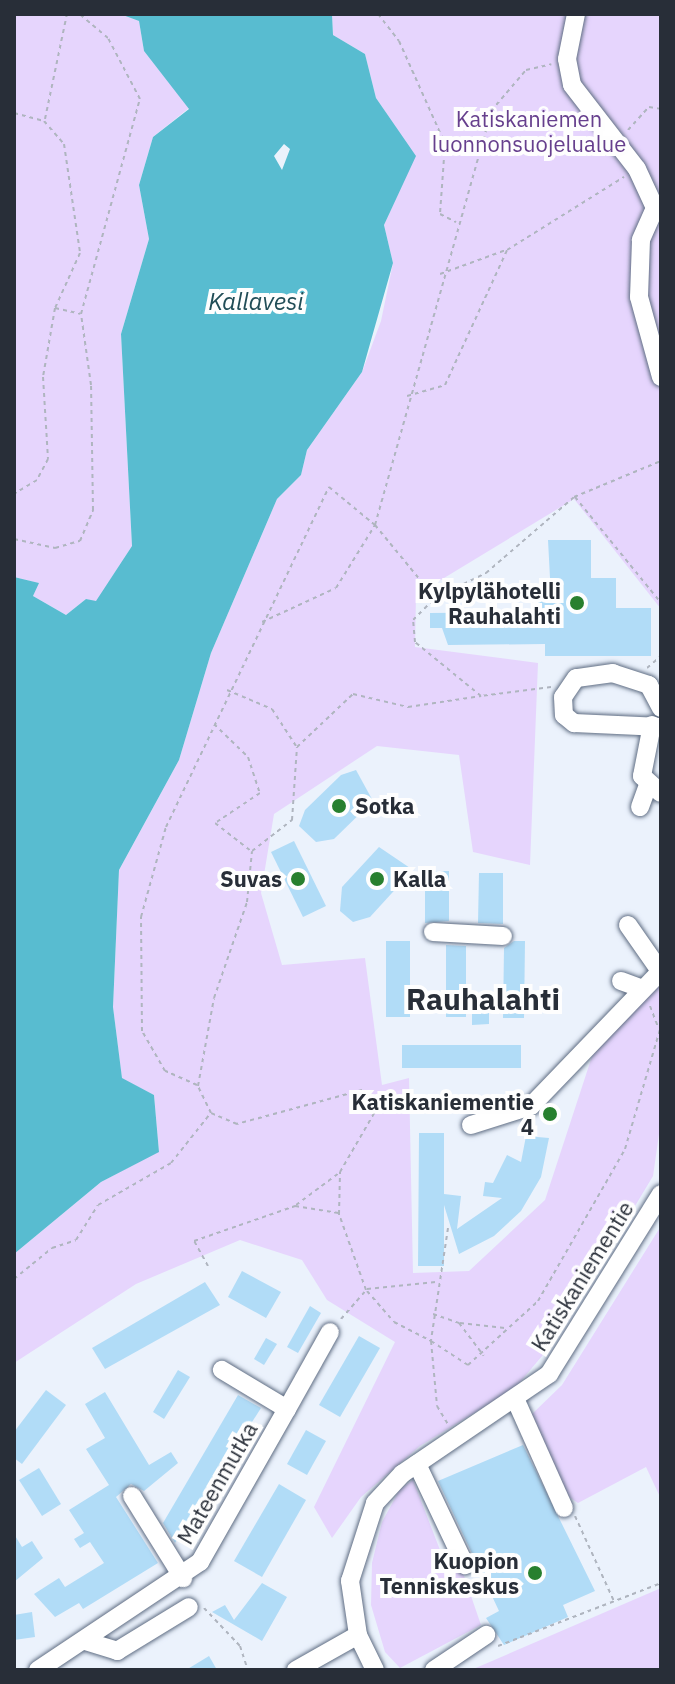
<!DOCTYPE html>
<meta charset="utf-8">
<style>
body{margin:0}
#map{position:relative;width:675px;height:1684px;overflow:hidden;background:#ebf2fc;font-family:"IBM Plex Sans",sans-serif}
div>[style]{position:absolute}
.green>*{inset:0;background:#e6d5fd}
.water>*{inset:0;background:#58bcd0}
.building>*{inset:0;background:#b1dcf7}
.path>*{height:2px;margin-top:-1px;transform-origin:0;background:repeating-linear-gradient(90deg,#afb5bf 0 4px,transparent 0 8px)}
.roads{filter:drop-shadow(0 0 2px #5f6d83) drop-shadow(0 0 2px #5f6d83)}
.minor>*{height:18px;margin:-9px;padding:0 9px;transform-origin:9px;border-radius:9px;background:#fff}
.dots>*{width:22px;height:22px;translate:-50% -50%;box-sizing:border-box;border:4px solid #fefefe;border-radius:50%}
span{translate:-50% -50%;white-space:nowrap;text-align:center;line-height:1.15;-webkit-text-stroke:8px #fefefe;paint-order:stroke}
.park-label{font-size:22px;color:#663f8d}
.poi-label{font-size:22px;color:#282e38;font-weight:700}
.right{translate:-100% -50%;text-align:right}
.left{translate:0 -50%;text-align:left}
.street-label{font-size:22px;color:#282e38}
.water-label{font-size:24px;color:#214d57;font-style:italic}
.district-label{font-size:30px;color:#282e38;font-weight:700}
.frame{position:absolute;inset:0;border:16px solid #282e38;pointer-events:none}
</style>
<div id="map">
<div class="green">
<i style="clip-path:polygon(14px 14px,120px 14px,139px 21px,144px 51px,189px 108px,153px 137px,139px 185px,149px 239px,121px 334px,132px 546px,96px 602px,86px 599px,66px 615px,33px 596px,38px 583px,14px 577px)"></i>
<i style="clip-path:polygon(332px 14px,661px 14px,661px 609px,574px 499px,416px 595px,415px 647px,538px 663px,530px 865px,473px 852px,459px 755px,377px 746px,274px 814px,261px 893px,282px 965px,365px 958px,382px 1085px,409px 1078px,413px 1273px,469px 1271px,545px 1200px,598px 1038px,661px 981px,661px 1120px,653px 1176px,553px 1343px,515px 1388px,420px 1446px,361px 1497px,332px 1538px,314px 1507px,395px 1342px,327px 1300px,302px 1260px,240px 1240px,136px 1284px,14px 1363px,14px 1254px,101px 1182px,159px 1151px,154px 1095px,122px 1079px,113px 1007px,119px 870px,179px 760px,211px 653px,277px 499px,301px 475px,307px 450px,362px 372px,381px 321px,393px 263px,384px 225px,415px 156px,376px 98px,365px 54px,333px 35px)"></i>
<i style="clip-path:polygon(661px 1226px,661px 1499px,646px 1467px,578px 1503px,563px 1493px,531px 1415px,562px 1385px)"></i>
<i style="clip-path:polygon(413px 1480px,445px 1563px,460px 1564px,481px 1625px,400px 1668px,385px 1652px,371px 1605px,372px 1563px,382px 1522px,400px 1489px)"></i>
<i style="clip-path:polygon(661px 1588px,661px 1670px,471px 1670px)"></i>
</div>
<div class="water">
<i style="clip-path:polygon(evenodd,120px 14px,332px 14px,333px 35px,365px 54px,376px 98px,416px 156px,384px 225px,393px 263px,362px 372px,307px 450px,301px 475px,277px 499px,211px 653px,179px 760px,119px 870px,113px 1007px,122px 1078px,154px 1095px,159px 1152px,101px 1182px,14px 1254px,14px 577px,39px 583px,33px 596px,66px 615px,86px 599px,96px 601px,132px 546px,121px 334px,149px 239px,139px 185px,153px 137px,189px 109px,144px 51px,139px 21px,120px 14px,284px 144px,290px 149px,282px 170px,274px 156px,284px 144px)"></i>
</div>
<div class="building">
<i style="clip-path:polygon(548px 540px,591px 540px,591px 578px,616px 578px,616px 608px,651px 608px,651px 656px,545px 656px,545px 644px,448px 645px,442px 628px,430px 628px,430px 613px,538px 612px,538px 597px,551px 597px)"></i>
<i style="clip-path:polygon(356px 770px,373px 801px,334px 839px,316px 842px,299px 826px,305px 810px,341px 775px)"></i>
<i style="clip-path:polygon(294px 841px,326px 906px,303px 917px,271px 852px)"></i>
<i style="clip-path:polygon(379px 847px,413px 870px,370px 917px,353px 922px,340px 911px,342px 887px)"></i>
<i style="clip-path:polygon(425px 871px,449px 871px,449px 921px,425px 923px)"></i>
<i style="clip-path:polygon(479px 873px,503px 873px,503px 924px,478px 923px)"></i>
<i style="clip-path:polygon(386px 941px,410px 941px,410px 1017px,386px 1017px)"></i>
<i style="clip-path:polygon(514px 941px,525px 941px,524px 1018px,503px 1018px,504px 948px)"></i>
<i style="clip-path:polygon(446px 945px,466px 946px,466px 1017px,446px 1017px)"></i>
<i style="clip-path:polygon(489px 1013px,489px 1024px,472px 1025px,472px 1014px)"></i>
<i style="clip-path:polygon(402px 1045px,521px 1045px,521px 1068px,402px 1068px)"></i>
<i style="clip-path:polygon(419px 1133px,444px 1133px,444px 1194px,461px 1196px,457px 1229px,502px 1198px,483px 1196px,485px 1182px,493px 1183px,507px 1155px,521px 1162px,526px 1136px,549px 1138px,541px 1177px,521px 1211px,494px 1236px,459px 1254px,444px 1205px,444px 1266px,418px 1266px)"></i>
<i style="clip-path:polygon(242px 1271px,281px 1292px,266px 1318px,228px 1297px)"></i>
<i style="clip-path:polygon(205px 1282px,220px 1305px,105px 1369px,92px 1348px)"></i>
<i style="clip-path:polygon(310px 1306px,321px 1313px,298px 1353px,287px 1347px)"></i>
<i style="clip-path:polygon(359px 1336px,380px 1348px,340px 1417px,319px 1405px)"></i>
<i style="clip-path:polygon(266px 1338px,277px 1344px,264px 1365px,254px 1359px)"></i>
<i style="clip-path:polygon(178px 1370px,190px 1377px,164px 1419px,153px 1412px)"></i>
<i style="clip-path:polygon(46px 1390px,66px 1405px,22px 1464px,14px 1458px,14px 1432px)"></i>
<i style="clip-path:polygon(105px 1392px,149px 1465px,171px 1452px,178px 1463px,144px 1491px,131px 1484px,116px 1497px,158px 1563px,83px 1609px,79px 1603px,55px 1617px,34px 1594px,59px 1578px,65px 1587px,104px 1563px,90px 1542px,80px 1548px,74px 1539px,84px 1533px,69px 1510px,109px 1485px,86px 1449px,105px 1438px,85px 1404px)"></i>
<i style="clip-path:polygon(238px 1395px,261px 1408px,175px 1543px,163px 1523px)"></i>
<i style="clip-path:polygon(306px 1430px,326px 1441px,307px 1475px,287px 1464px)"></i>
<i style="clip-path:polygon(523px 1445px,595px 1591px,563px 1605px,568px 1617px,504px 1645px,486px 1618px,499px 1611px,438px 1481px)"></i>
<i style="clip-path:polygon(39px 1468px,61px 1504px,42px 1516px,19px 1480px)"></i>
<i style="clip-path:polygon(279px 1484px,306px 1500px,262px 1577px,234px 1561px)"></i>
<i style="clip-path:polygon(14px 1534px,22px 1547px,32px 1541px,43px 1558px,14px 1582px)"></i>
<i style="clip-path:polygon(262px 1583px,287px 1597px,262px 1641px,212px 1612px,225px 1605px,234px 1620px)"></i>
<i style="clip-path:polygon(32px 1612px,35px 1637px,14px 1640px,14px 1615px)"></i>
<i style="clip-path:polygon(209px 1656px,217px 1670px,186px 1670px)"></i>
</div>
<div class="path">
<i style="left:378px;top:14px;width:34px;rotate:52deg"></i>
<i style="left:399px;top:41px;width:113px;rotate:65.9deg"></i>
<i style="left:445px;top:144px;width:70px;rotate:94.1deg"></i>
<i style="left:440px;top:214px;width:18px;rotate:27deg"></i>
<i style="left:14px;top:113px;width:31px;rotate:15deg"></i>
<i style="left:44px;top:121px;width:30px;rotate:49deg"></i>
<i style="left:64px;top:144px;width:110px;rotate:81.6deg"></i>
<i style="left:80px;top:253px;width:60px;rotate:114.4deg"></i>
<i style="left:55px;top:308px;width:70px;rotate:99.9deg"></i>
<i style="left:43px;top:377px;width:82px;rotate:86.5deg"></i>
<i style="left:48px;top:459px;width:24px;rotate:118deg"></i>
<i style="left:37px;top:480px;width:27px;rotate:149deg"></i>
<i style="left:45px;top:119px;width:107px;rotate:-78.2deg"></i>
<i style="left:628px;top:130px;width:31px;rotate:-48deg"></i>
<i style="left:649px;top:107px;width:12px;rotate:9deg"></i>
<i style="left:440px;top:274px;width:70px;rotate:-20deg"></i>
<i style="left:55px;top:308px;width:26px;rotate:13deg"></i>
<i style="left:407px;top:396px;width:40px;rotate:-16deg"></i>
<i style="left:445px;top:385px;width:149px;rotate:-65.3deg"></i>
<i style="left:507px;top:250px;width:138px;rotate:-32deg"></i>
<i style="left:575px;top:497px;width:136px;rotate:50.9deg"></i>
<i style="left:14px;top:539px;width:42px;rotate:12.4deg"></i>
<i style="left:55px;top:548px;width:26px;rotate:-16deg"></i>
<i style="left:80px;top:541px;width:34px;rotate:-67deg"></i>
<i style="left:93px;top:510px;width:125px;rotate:-90.9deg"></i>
<i style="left:91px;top:385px;width:72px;rotate:-98deg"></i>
<i style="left:81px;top:314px;width:223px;rotate:-74.7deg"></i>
<i style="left:140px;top:99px;width:69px;rotate:-117.7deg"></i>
<i style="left:108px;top:38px;width:38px;rotate:-140deg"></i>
<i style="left:262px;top:622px;width:81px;rotate:-24.7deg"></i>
<i style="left:336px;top:588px;width:74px;rotate:-58.2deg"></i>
<i style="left:375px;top:525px;width:430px;rotate:-74.3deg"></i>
<i style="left:491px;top:111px;width:54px;rotate:-49.5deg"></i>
<i style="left:526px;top:70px;width:26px;rotate:-13deg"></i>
<i style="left:647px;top:668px;width:18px;rotate:-41deg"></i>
<i style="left:551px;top:687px;width:71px;rotate:172.7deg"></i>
<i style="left:481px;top:696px;width:85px;rotate:-140.7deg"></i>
<i style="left:415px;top:642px;width:22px;rotate:-95deg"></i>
<i style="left:413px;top:620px;width:31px;rotate:-45deg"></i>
<i style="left:435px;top:598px;width:57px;rotate:-26.1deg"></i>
<i style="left:486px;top:573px;width:116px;rotate:-40.8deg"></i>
<i style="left:574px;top:497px;width:94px;rotate:-22.5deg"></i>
<i style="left:227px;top:690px;width:49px;rotate:22.9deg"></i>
<i style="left:272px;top:709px;width:44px;rotate:57deg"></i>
<i style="left:214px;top:724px;width:47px;rotate:44.1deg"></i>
<i style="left:248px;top:757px;width:38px;rotate:72deg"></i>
<i style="left:260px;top:793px;width:54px;rotate:146.3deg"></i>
<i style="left:215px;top:823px;width:46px;rotate:37.9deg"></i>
<i style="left:650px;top:1006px;width:22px;rotate:69deg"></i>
<i style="left:197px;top:1085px;width:35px;rotate:-156deg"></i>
<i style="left:165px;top:1071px;width:46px;rotate:-119.9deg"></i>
<i style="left:142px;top:1031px;width:114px;rotate:-90.5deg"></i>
<i style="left:141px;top:917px;width:93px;rotate:-74.5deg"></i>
<i style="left:166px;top:827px;width:377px;rotate:-64.4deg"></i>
<i style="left:329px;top:487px;width:60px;rotate:39.6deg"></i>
<i style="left:375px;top:525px;width:94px;rotate:50.6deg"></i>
<i style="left:296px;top:1205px;width:54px;rotate:-36.7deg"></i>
<i style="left:448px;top:1228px;width:114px;rotate:98.6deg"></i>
<i style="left:431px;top:1341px;width:44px;rotate:33deg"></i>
<i style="left:468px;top:1365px;width:95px;rotate:-42.4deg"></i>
<i style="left:538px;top:1301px;width:175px;rotate:-60.2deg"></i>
<i style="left:625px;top:1149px;width:128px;rotate:-73.7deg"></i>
<i style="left:208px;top:1266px;width:29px;rotate:-119deg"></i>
<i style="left:194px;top:1241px;width:107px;rotate:-19.1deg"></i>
<i style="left:295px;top:1206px;width:44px;rotate:9.2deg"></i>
<i style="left:14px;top:1279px;width:49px;rotate:-39.2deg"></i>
<i style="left:52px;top:1248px;width:25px;rotate:-18deg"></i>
<i style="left:76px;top:1240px;width:41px;rotate:-57.8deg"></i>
<i style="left:98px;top:1205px;width:84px;rotate:-29.9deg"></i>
<i style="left:171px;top:1163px;width:63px;rotate:-51.5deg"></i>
<i style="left:367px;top:1289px;width:69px;rotate:-5.8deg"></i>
<i style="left:367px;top:1291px;width:41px;rotate:48.9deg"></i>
<i style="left:394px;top:1322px;width:42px;rotate:27.2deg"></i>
<i style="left:431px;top:1341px;width:65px;rotate:84.7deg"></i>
<i style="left:437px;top:1406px;width:21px;rotate:59deg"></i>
<i style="left:433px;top:1314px;width:28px;rotate:19deg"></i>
<i style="left:459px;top:1323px;width:41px;rotate:52.9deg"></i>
<i style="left:341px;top:1319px;width:38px;rotate:-49deg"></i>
<i style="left:366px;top:1290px;width:81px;rotate:-109.6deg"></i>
<i style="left:339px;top:1214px;width:42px;rotate:-88.6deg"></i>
<i style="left:340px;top:1172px;width:72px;rotate:-59.9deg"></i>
<i style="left:376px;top:1110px;width:24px;rotate:-125deg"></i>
<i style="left:362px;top:1090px;width:130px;rotate:164.8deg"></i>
<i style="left:237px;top:1124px;width:28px;rotate:-157deg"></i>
<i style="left:211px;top:1113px;width:30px;rotate:-116deg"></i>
<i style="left:198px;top:1086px;width:89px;rotate:-79.7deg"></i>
<i style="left:214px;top:998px;width:102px;rotate:-71deg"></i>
<i style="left:247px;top:902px;width:51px;rotate:-84.4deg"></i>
<i style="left:252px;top:851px;width:51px;rotate:-37.8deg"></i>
<i style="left:292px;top:820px;width:73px;rotate:-86.1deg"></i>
<i style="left:297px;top:747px;width:77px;rotate:-43.4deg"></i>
<i style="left:353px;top:694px;width:57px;rotate:13.3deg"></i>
<i style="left:408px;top:707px;width:74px;rotate:-8.6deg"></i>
<i style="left:460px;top:1323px;width:45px;rotate:6.3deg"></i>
<i style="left:575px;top:1516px;width:94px;rotate:65.4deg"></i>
<i style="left:204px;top:1608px;width:52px;rotate:46.5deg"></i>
<i style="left:240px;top:1646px;width:25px;rotate:72deg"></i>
<i style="left:498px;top:1646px;width:175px;rotate:-21.1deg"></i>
</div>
<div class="roads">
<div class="minor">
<i style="left:576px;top:14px;width:46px;rotate:101.3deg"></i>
<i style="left:567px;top:59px;width:26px;rotate:79deg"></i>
<i style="left:572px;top:85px;width:106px;rotate:52.3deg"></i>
<i style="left:637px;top:169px;width:43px;rotate:65.2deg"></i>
<i style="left:655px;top:208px;width:35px;rotate:114deg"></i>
<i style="left:641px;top:240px;width:57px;rotate:92deg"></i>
<i style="left:639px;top:297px;width:83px;rotate:74.6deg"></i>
<i style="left:661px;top:708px;width:26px;rotate:-118deg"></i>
<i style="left:649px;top:685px;width:38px;rotate:-162deg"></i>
<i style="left:613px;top:673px;width:37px;rotate:172deg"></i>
<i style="left:576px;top:678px;width:23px;rotate:124deg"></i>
<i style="left:563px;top:697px;width:18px;rotate:87deg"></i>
<i style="left:564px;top:715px;width:13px;rotate:39deg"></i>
<i style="left:574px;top:723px;width:87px;rotate:2.6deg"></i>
<i style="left:652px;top:725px;width:52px;rotate:101.1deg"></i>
<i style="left:642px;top:776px;width:25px;rotate:42deg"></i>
<i style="left:640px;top:807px;width:23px;rotate:-70deg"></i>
<i style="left:628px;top:925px;width:56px;rotate:55.2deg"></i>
<i style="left:433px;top:932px;width:70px;rotate:3.3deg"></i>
<i style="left:621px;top:981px;width:23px;rotate:20deg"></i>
<i style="left:471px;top:1125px;width:63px;rotate:-17.6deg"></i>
<i style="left:531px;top:1106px;width:187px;rotate:-46.1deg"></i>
<i style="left:517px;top:1403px;width:115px;rotate:65.9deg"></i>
<i style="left:287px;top:1409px;width:88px;rotate:-60.8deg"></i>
<i style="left:417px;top:1464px;width:112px;rotate:64.6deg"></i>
<i style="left:132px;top:1496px;width:97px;rotate:58.1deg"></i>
<i style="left:85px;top:1641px;width:34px;rotate:17deg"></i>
<i style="left:117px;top:1651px;width:84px;rotate:-31.4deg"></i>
<i style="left:38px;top:1670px;width:195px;rotate:-33.7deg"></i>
<i style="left:200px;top:1562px;width:176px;rotate:-60.4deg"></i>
<i style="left:287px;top:1409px;width:76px;rotate:-149deg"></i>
<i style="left:296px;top:1670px;width:71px;rotate:-29.4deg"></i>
<i style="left:375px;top:1670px;width:39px;rotate:-116deg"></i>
<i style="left:358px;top:1635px;width:55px;rotate:-98.4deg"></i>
<i style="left:350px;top:1581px;width:82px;rotate:-72.2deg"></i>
<i style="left:375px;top:1503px;width:40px;rotate:-47deg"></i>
<i style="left:402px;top:1474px;width:178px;rotate:-34.2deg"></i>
<i style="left:549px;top:1374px;width:212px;rotate:-58.1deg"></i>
<i style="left:434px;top:1670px;width:63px;rotate:-33.9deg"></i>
</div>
</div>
<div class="dots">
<i style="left:577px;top:603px;background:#28802f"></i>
<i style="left:339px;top:806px;background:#28802f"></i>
<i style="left:298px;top:879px;background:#28802f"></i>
<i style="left:377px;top:879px;background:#28802f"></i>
<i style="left:550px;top:1114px;background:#28802f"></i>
<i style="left:535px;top:1573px;background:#28802f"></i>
</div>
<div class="park-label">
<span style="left:529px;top:131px">Katiskaniemen<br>luonnonsuojelualue</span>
</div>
<div class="poi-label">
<span class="right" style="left:561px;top:603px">Kylpylähotelli<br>Rauhalahti</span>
<span class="left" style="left:355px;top:806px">Sotka</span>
<span class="right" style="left:282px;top:879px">Suvas</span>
<span class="left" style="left:393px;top:879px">Kalla</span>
<span class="right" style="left:534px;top:1114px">Katiskaniementie<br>4</span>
<span class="right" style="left:519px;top:1573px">Kuopion<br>Tenniskeskus</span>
</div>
<div class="street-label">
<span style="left:582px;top:1276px;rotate:-58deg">Katiskaniementie</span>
<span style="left:217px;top:1483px;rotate:-60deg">Mateenmutka</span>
</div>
<div class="water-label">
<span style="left:256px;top:302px">Kallavesi</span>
</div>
<div class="district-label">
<span style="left:483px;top:999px">Rauhalahti</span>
</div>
<div class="frame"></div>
</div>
